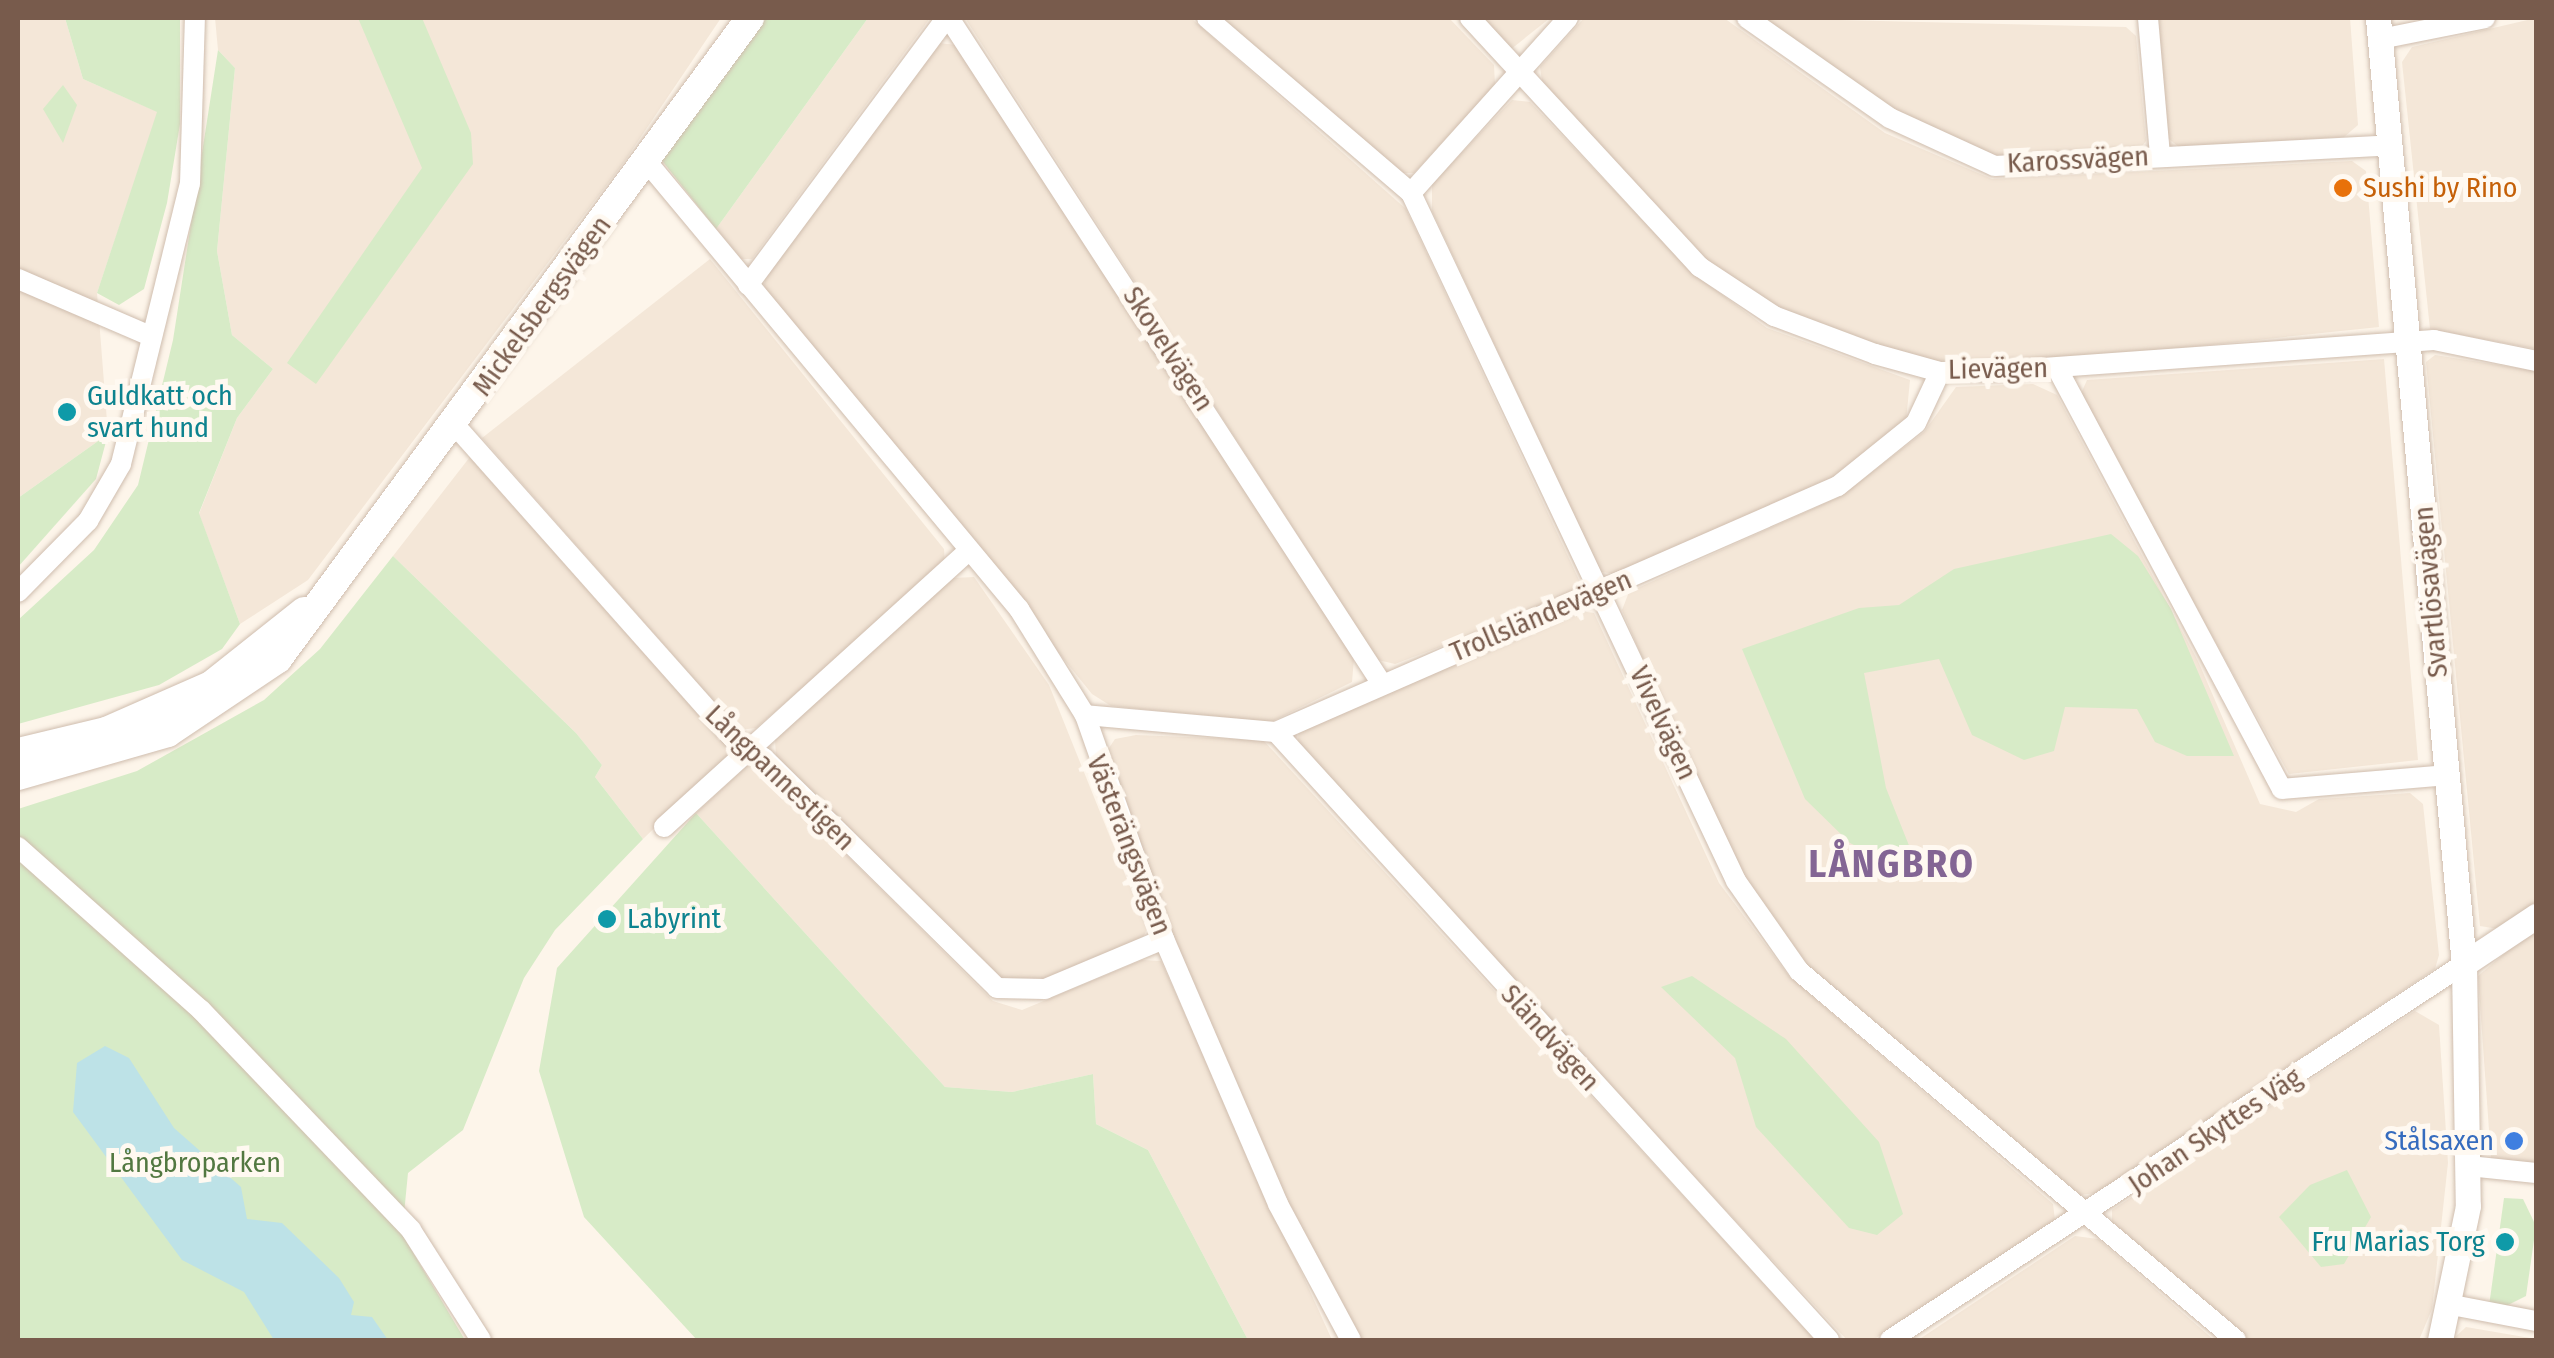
<!DOCTYPE html>
<meta charset="utf-8">
<style>
body{margin:0}
#map{position:relative;width:2554px;height:1358px;overflow:hidden;background:#fdf5ea;font-family:"Fira Sans Condensed",sans-serif}
div>[style]{position:absolute}
.residential>*{inset:0;background:#f4e7d8}
.green>*{inset:0;background:#d7ebc7}
.water>*{inset:0;background:#bde2e7}
.roads{filter:drop-shadow(0 0 2px #cfbdae) drop-shadow(0 0 2px #cfbdae)}
.minor>*{height:20px;margin:-10px;padding:0 10px;transform-origin:10px;border-radius:10px;background:#fff}
.tertiary>*{height:25px;margin:-12.5px;padding:0 12.5px;transform-origin:12.5px;border-radius:12.5px;background:#fff}
.secondary>*{height:28px;margin:-14px;padding:0 14px;transform-origin:14px;border-radius:14px;background:#fff}
.dots>*{width:28px;height:28px;translate:-50% -50%;box-sizing:border-box;border:5px solid #fff9f1;border-radius:50%}
span{translate:-50% -50%;white-space:nowrap;text-align:center;line-height:1.15;-webkit-text-stroke:10px #fff9f1;paint-order:stroke}
.street-label{font-size:28px;color:#785b4c}
.food-label{font-size:28px;color:#c56008}
.left{translate:0 -50%;text-align:left}
.culture-label{font-size:28px;color:#0d838f}
.right{translate:-100% -50%;text-align:right}
.shop-label{font-size:28px;color:#366cbe}
.park-label{font-size:28px;color:#527841}
.district-label{font-size:38px;color:#836594;font-weight:700;letter-spacing:2.5px}
.frame{position:absolute;inset:0;border:20px solid #785b4c;pointer-events:none}
</style>
<div id="map">
<div class="residential">
<i style="clip-path:polygon(18px 18px,65px 18px,83px 79px,158px 112px,97px 293px,108px 434px,18px 498px)"></i>
<i style="clip-path:polygon(215px 18px,721px 18px,624px 162px,308px 580px,240px 624px,199px 514px,237px 418px,273px 369px,232px 335px,217px 251px,235px 68px,218px 50px)"></i>
<i style="clip-path:polygon(868px 18px,930px 18px,752px 259px,741px 259px,716px 229px)"></i>
<i style="clip-path:polygon(965px 18px,1191px 18px,1406px 209px,1580px 582px,1571px 597px,1395px 664px,1378px 660px)"></i>
<i style="clip-path:polygon(1217px 18px,1449px 18px,1494px 65px,1495px 85px,1414px 173px,1401px 173px)"></i>
<i style="clip-path:polygon(1480px 18px,1550px 18px,1510px 50px)"></i>
<i style="clip-path:polygon(1584px 18px,1724px 18px,1885px 133px,1992px 179px,2352px 161px,2366px 171px,2379px 327px,2058px 361px,1946px 363px,1875px 346px,1781px 309px,1704px 260px,1542px 81px,1540px 67px)"></i>
<i style="clip-path:polygon(1761px 18px,2126px 27px,2136px 36px,2146px 141px,2139px 150px,1998px 159px,1894px 112px)"></i>
<i style="clip-path:polygon(2159px 18px,2350px 18px,2358px 125px,2344px 137px,2179px 147px,2164px 135px)"></i>
<i style="clip-path:polygon(2536px 18px,2536px 349px,2430px 329px,2402px 62px,2412px 47px)"></i>
<i style="clip-path:polygon(938px 43px,957px 45px,1354px 658px,1352px 682px,1271px 722px,1111px 706px,1092px 694px,764px 290px,765px 275px)"></i>
<i style="clip-path:polygon(1512px 100px,1530px 102px,1693px 273px,1767px 328px,1910px 380px,1906px 421px,1832px 479px,1619px 574px,1601px 572px,1432px 211px,1432px 184px)"></i>
<i style="clip-path:polygon(710px 259px,944px 549px,945px 565px,756px 728px,739px 730px,482px 438px)"></i>
<i style="clip-path:polygon(2435px 355px,2536px 371px,2536px 903px,2498px 929px,2480px 926px,2426px 362px)"></i>
<i style="clip-path:polygon(2384px 359px,2418px 760px,2289px 774px,2079px 398px,2087px 380px)"></i>
<i style="clip-path:polygon(2033px 384px,2057px 395px,2198px 661px,2260px 804px,2296px 812px,2319px 799px,2410px 793px,2423px 804px,2439px 955px,2435px 969px,2096px 1193px,2080px 1195px,1803px 964px,1736px 881px,1622px 610px,1629px 592px,1841px 496px,1924px 432px,1956px 387px)"></i>
<i style="clip-path:polygon(473px 453px,733px 752px,643px 839px,595px 777px,602px 765px,576px 733px,393px 556px)"></i>
<i style="clip-path:polygon(974px 577px,1049px 685px,1147px 929px,1142px 940px,1043px 982px,1003px 981px,776px 757px,775px 739px,953px 578px)"></i>
<i style="clip-path:polygon(1580px 611px,1594px 613px,1719px 883px,1789px 976px,2053px 1204px,2055px 1220px,1873px 1340px,1847px 1340px,1297px 751px,1299px 730px)"></i>
<i style="clip-path:polygon(1136px 735px,1263px 740px,1816px 1340px,1357px 1340px,1285px 1201px,1172px 937px,1105px 754px,1115px 739px)"></i>
<i style="clip-path:polygon(752px 761px,993px 1001px,1022px 1010px,1142px 960px,1161px 961px,1332px 1340px,1248px 1340px,1148px 1150px,1096px 1124px,1093px 1074px,1012px 1092px,945px 1087px,696px 813px)"></i>
<i style="clip-path:polygon(2536px 927px,2536px 1165px,2491px 1158px,2478px 976px)"></i>
<i style="clip-path:polygon(2415px 1011px,2439px 1025px,2448px 1163px,2432px 1309px,2419px 1340px,2248px 1340px,2112px 1224px,2112px 1210px)"></i>
<i style="clip-path:polygon(2075px 1236px,2098px 1239px,2214px 1340px,1918px 1340px)"></i>
<i style="clip-path:polygon(2466px 1327px,2536px 1339px,2536px 1340px,2452px 1340px)"></i>
</div>
<div class="green">
<i style="clip-path:polygon(65px 18px,180px 18px,180px 124px,167px 203px,144px 289px,119px 305px,97px 293px,157px 112px,83px 79px)"></i>
<i style="clip-path:polygon(358px 18px,422px 18px,471px 133px,473px 164px,316px 384px,287px 363px,422px 168px)"></i>
<i style="clip-path:polygon(764px 18px,868px 18px,716px 229px,660px 158px)"></i>
<i style="clip-path:polygon(218px 50px,235px 68px,217px 251px,232px 335px,273px 369px,237px 418px,199px 513px,240px 624px,222px 649px,159px 685px,18px 724px,18px 620px,94px 550px,138px 485px,173px 340px)"></i>
<i style="clip-path:polygon(63px 85px,77px 105px,63px 143px,43px 109px)"></i>
<i style="clip-path:polygon(108px 434px,96px 479px,18px 567px,18px 498px)"></i>
<i style="clip-path:polygon(2111px 534px,2138px 556px,2171px 609px,2234px 756px,2187px 756px,2155px 742px,2137px 709px,2065px 707px,2054px 751px,2024px 760px,1972px 735px,1939px 659px,1864px 673px,1886px 788px,1916px 863px,1887px 862px,1850px 843px,1805px 799px,1742px 649px,1859px 608px,1899px 605px,1954px 569px)"></i>
<i style="clip-path:polygon(393px 556px,576px 733px,602px 765px,595px 777px,643px 839px,555px 930px,524px 978px,463px 1130px,408px 1173px,402px 1234px,465px 1340px,18px 1340px,18px 809px,137px 771px,264px 700px,320px 649px)"></i>
<i style="clip-path:polygon(696px 813px,945px 1087px,1012px 1092px,1093px 1074px,1096px 1124px,1148px 1150px,1248px 1340px,697px 1340px,584px 1217px,539px 1071px,557px 968px)"></i>
<i style="clip-path:polygon(1692px 976px,1786px 1039px,1879px 1142px,1903px 1214px,1877px 1235px,1849px 1228px,1756px 1127px,1735px 1058px,1661px 987px)"></i>
<i style="clip-path:polygon(2347px 1170px,2371px 1217px,2344px 1264px,2321px 1267px,2279px 1217px,2310px 1185px)"></i>
<i style="clip-path:polygon(2504px 1198px,2523px 1199px,2536px 1226px,2526px 1296px,2502px 1308px,2489px 1306px)"></i>
</div>
<div class="water">
<i style="clip-path:polygon(105px 1046px,129px 1058px,174px 1128px,241px 1187px,247px 1219px,282px 1223px,339px 1278px,354px 1302px,351px 1315px,372px 1317px,388px 1340px,274px 1340px,244px 1292px,182px 1260px,73px 1112px,77px 1063px)"></i>
</div>
<div class="roads">
<div class="minor">
<i style="left:949px;top:18px;width:794px;rotate:56.97deg"></i>
<i style="left:1207px;top:18px;width:269px;rotate:40.6deg"></i>
<i style="left:1411px;top:193px;width:761px;rotate:64.71deg"></i>
<i style="left:1736px;top:881px;width:110px;rotate:55deg"></i>
<i style="left:1799px;top:971px;width:572px;rotate:40.18deg"></i>
<i style="left:1470px;top:18px;width:339px;rotate:47.3deg"></i>
<i style="left:1700px;top:267px;width:89px;rotate:33.5deg"></i>
<i style="left:1774px;top:316px;width:108px;rotate:20.6deg"></i>
<i style="left:1875px;top:354px;width:67px;rotate:15.5deg"></i>
<i style="left:1940px;top:372px;width:61px;rotate:-0.9deg"></i>
<i style="left:2001px;top:371px;width:434px;rotate:-4.1deg"></i>
<i style="left:2434px;top:340px;width:104px;rotate:11.6deg"></i>
<i style="left:1747px;top:18px;width:174px;rotate:35deg"></i>
<i style="left:1890px;top:118px;width:115px;rotate:24.6deg"></i>
<i style="left:1995px;top:166px;width:397px;rotate:-3deg"></i>
<i style="left:2148px;top:18px;width:139px;rotate:85deg"></i>
<i style="left:2380px;top:39px;width:107px;rotate:-11.3deg"></i>
<i style="left:647px;top:162px;width:582px;rotate:50.23deg"></i>
<i style="left:1019px;top:609px;width:125px;rotate:58.1deg"></i>
<i style="left:1085px;top:715px;width:238px;rotate:70.6deg"></i>
<i style="left:1164px;top:939px;width:288px;rotate:66.7deg"></i>
<i style="left:1278px;top:1204px;width:154px;rotate:61.8deg"></i>
<i style="left:1411px;top:193px;width:235px;rotate:-48.1deg"></i>
<i style="left:18px;top:279px;width:142px;rotate:23.3deg"></i>
<i style="left:748px;top:285px;width:332px;rotate:-53.4deg"></i>
<i style="left:2057px;top:368px;width:477px;rotate:61.9deg"></i>
<i style="left:2282px;top:789px;width:166px;rotate:-4.8deg"></i>
<i style="left:454px;top:424px;width:420px;rotate:48.4deg"></i>
<i style="left:733px;top:738px;width:37px;rotate:33deg"></i>
<i style="left:764px;top:758px;width:327px;rotate:44.6deg"></i>
<i style="left:997px;top:988px;width:48px;rotate:1.2deg"></i>
<i style="left:1045px;top:989px;width:129px;rotate:-22.8deg"></i>
<i style="left:18px;top:592px;width:100px;rotate:-45.4deg"></i>
<i style="left:88px;top:521px;width:66px;rotate:-59.9deg"></i>
<i style="left:121px;top:464px;width:288px;rotate:-76.2deg"></i>
<i style="left:190px;top:184px;width:166px;rotate:-88.3deg"></i>
<i style="left:1085px;top:715px;width:192px;rotate:5.1deg"></i>
<i style="left:1276px;top:732px;width:613px;rotate:-23.64deg"></i>
<i style="left:1838px;top:486px;width:100px;rotate:-38.9deg"></i>
<i style="left:1916px;top:423px;width:56px;rotate:-64.8deg"></i>
<i style="left:1276px;top:732px;width:822px;rotate:47.71deg"></i>
<i style="left:664px;top:827px;width:411px;rotate:-42.2deg"></i>
<i style="left:18px;top:847px;width:245px;rotate:41.7deg"></i>
<i style="left:201px;top:1010px;width:304px;rotate:46.3deg"></i>
<i style="left:411px;top:1230px;width:130px;rotate:57.5deg"></i>
<i style="left:2469px;top:1166px;width:67px;rotate:6deg"></i>
<i style="left:2452px;top:1305px;width:86px;rotate:10.8deg"></i>
<i style="left:1890px;top:1340px;width:686px;rotate:-33.23deg"></i>
</div>
<div class="tertiary">
<i style="left:2378px;top:18px;width:950px;rotate:84.81deg"></i>
<i style="left:2464px;top:964px;width:242px;rotate:89.1deg"></i>
<i style="left:2468px;top:1206px;width:137px;rotate:101.8deg"></i>
<i style="left:2464px;top:964px;width:87px;rotate:-33.7deg"></i>
</div>
<div class="secondary">
<i style="left:18px;top:752px;width:90px;rotate:-13.4deg"></i>
<i style="left:106px;top:731px;width:115px;rotate:-23.7deg"></i>
<i style="left:211px;top:685px;width:119px;rotate:-38.5deg"></i>
<i style="left:18px;top:776px;width:156px;rotate:-16deg"></i>
<i style="left:168px;top:733px;width:133px;rotate:-33.9deg"></i>
<i style="left:278px;top:659px;width:796px;rotate:-53.63deg"></i>
</div>
</div>
<div class="dots">
<i style="left:2343px;top:188px;background:#e8710a"></i>
<i style="left:67px;top:412px;background:#0f9aa8"></i>
<i style="left:607px;top:919px;background:#0f9aa8"></i>
<i style="left:2514px;top:1141px;background:#3f7fe0"></i>
<i style="left:2505px;top:1242px;background:#0f9aa8"></i>
</div>
<div class="street-label">
<span style="left:2078px;top:160px;rotate:-3deg">Karossvägen</span>
<span style="left:542px;top:306px;rotate:-54deg">Mickelsbergsvägen</span>
<span style="left:1168px;top:349px;rotate:57deg">Skovelvägen</span>
<span style="left:1998px;top:369px;rotate:-1deg">Lievägen</span>
<span style="left:2431px;top:592px;rotate:-95deg">Svartlösavägen</span>
<span style="left:1541px;top:616px;rotate:-23deg">Trollsländevägen</span>
<span style="left:1663px;top:723px;rotate:65deg">Vivelvägen</span>
<span style="left:780px;top:778px;rotate:44deg">Långpannestigen</span>
<span style="left:1129px;top:845px;rotate:69deg">Västerängsvägen</span>
<span style="left:1550px;top:1038px;rotate:48deg">Sländvägen</span>
<span style="left:2215px;top:1131px;rotate:-34deg">Johan Skyttes Väg</span>
</div>
<div class="food-label">
<span class="left" style="left:2363px;top:188px">Sushi by Rino</span>
</div>
<div class="culture-label">
<span class="left" style="left:87px;top:412px">Guldkatt och<br>svart hund</span>
<span class="left" style="left:627px;top:919px">Labyrint</span>
<span class="right" style="left:2485px;top:1242px">Fru Marias Torg</span>
</div>
<div class="shop-label">
<span class="right" style="left:2494px;top:1141px">Stålsaxen</span>
</div>
<div class="park-label">
<span style="left:195px;top:1163px">Långbroparken</span>
</div>
<div class="district-label">
<span style="left:1892px;top:865px">LÅNGBRO</span>
</div>
<div class="frame"></div>
</div>
